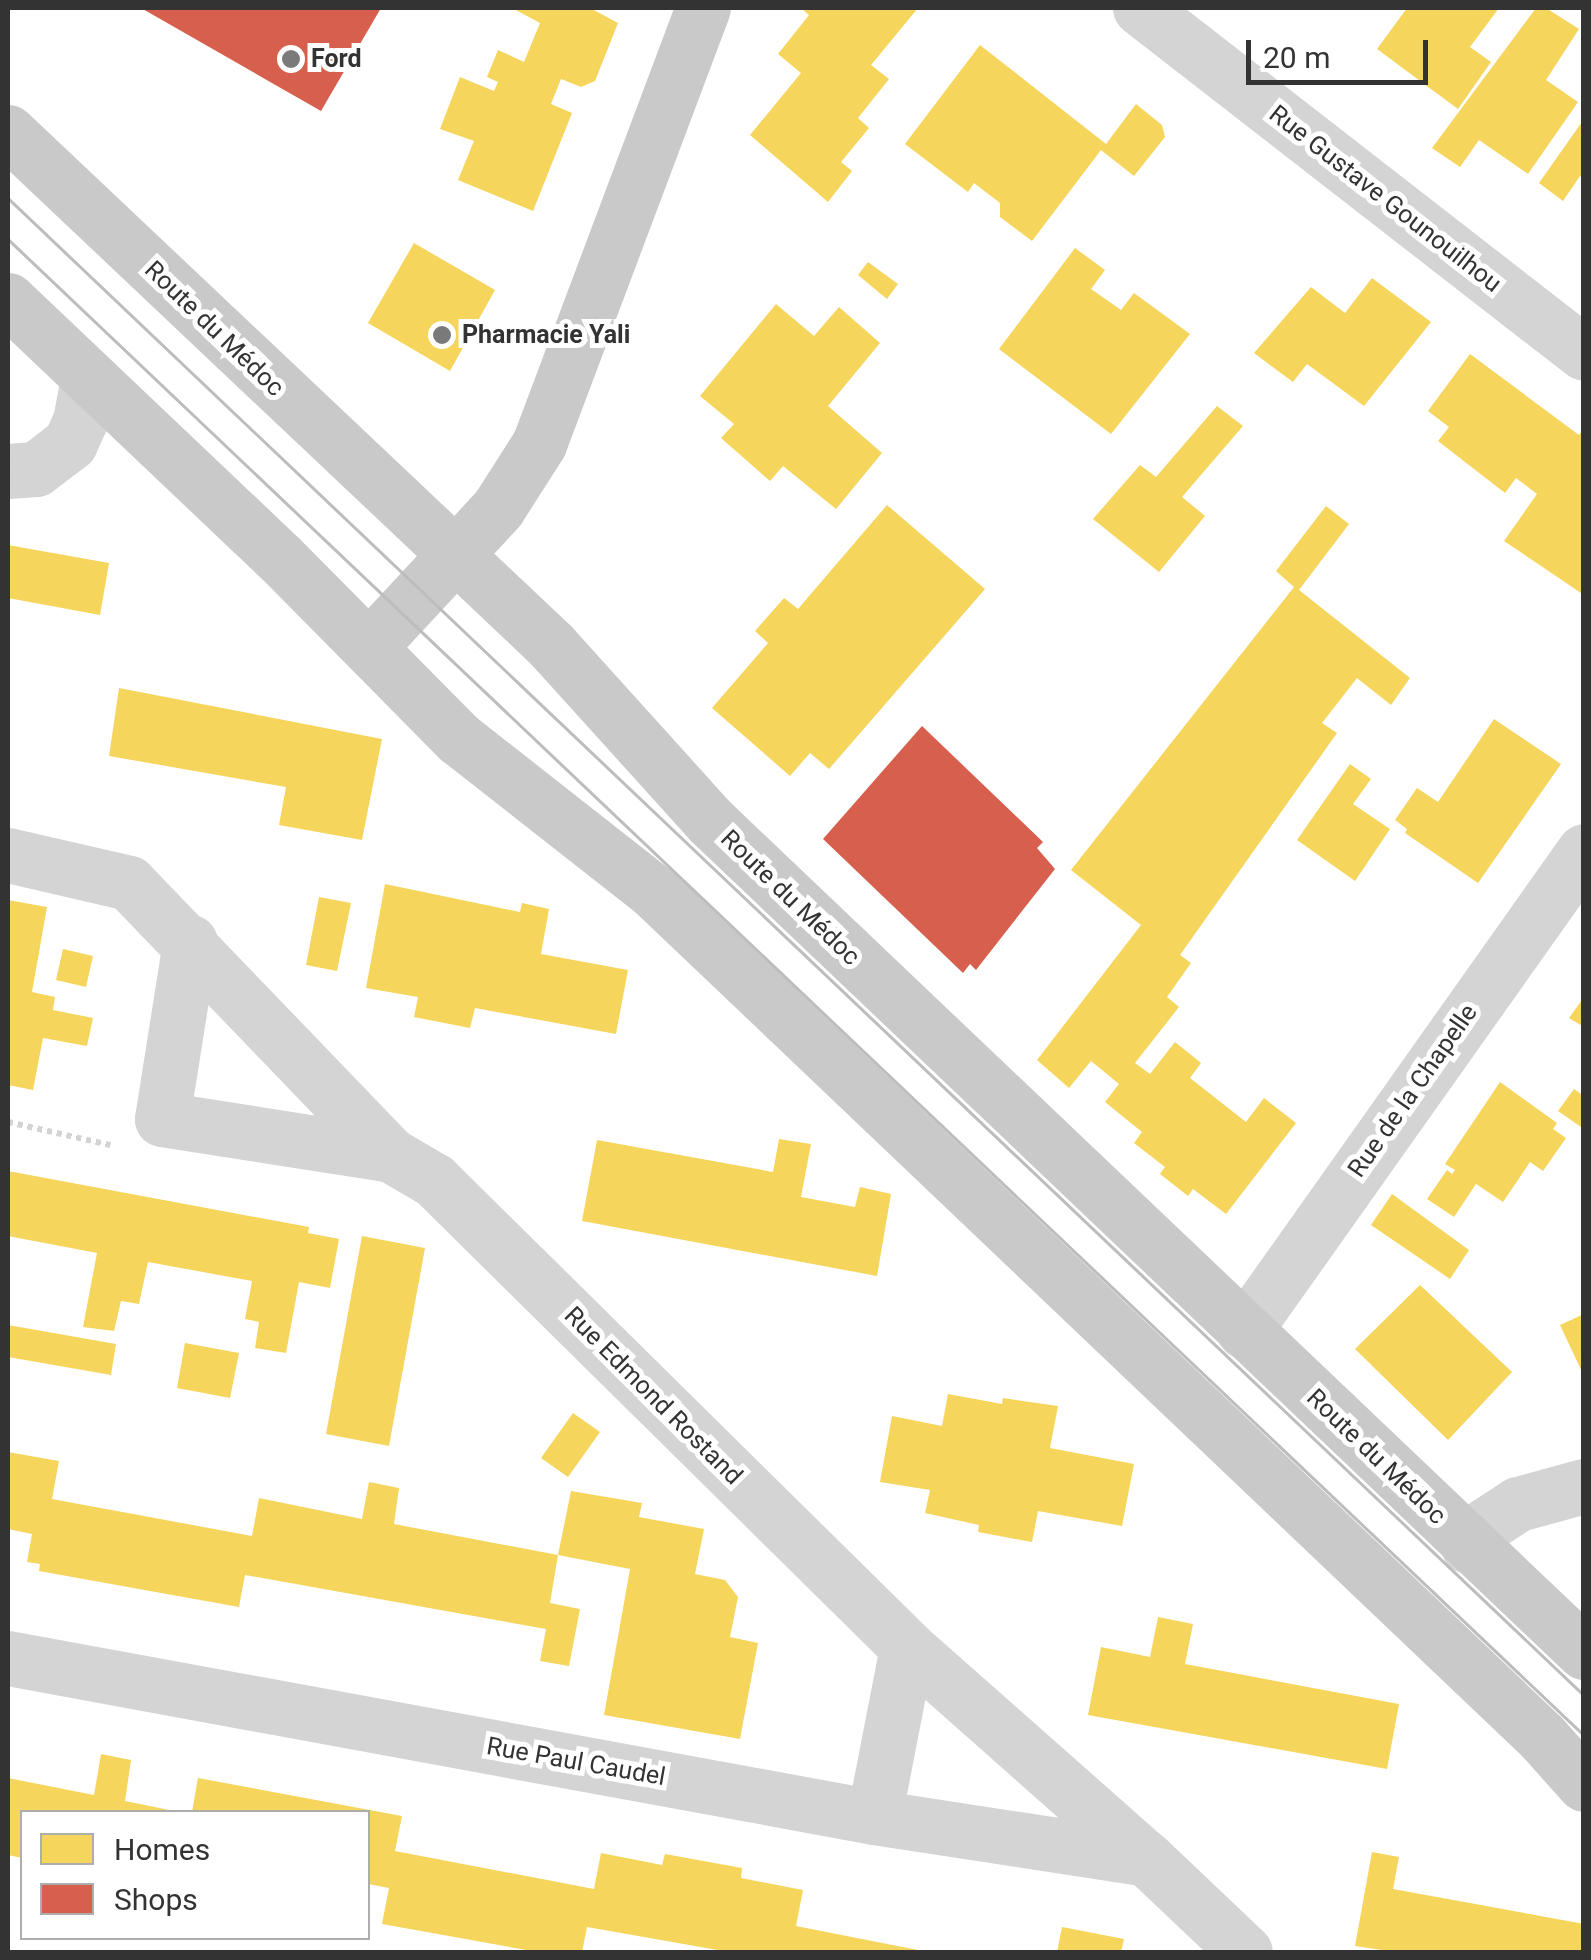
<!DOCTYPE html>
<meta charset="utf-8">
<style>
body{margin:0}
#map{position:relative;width:1591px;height:1960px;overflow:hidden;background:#fff;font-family:Roboto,sans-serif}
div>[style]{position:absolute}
.homes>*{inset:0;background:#f6d55c}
.shops>*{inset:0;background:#d6604d}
.path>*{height:6px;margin-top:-3px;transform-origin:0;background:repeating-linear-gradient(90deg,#d3d3d3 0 5px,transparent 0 10px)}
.minor>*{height:55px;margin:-27.5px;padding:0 27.5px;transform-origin:27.5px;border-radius:27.5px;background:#d4d4d4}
.major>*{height:55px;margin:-27.5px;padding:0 27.5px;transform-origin:27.5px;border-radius:27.5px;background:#c9c9c9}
.tram>*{height:2.5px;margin:-1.25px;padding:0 1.25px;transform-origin:1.25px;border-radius:1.25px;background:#bdbdbd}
.dots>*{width:28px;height:28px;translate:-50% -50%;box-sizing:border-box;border:5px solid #fff;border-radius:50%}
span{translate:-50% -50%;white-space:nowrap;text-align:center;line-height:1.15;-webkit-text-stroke:10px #fff;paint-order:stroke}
.poi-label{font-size:25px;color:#333;font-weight:700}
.left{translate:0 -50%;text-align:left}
.street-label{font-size:25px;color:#333}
.frame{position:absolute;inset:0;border:10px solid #333;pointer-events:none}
.legend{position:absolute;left:20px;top:1810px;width:350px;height:130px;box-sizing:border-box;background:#fff;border:2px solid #adadad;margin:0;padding:12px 18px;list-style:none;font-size:30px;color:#333}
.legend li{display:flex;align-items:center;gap:20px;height:50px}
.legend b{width:50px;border:2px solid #adadad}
.scale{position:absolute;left:1246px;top:40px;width:182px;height:45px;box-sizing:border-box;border:5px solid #333;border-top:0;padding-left:12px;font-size:30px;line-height:35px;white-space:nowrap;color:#333;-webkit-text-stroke:8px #fff;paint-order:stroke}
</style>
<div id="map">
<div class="homes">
<i style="clip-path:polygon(512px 8px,590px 8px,618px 23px,595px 81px,581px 87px,561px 79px,551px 104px,572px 113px,533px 211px,458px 180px,474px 141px,440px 129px,460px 77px,494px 91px,498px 82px,487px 77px,498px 50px,524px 62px,540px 23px)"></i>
<i style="clip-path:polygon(801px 8px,918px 8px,871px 65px,889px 79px,858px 118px,869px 128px,841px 162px,852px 171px,828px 202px,750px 135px,801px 73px,778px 54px,809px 15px)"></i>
<i style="clip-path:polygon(1407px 8px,1499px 8px,1470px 47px,1491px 62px,1458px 109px,1377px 49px)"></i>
<i style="clip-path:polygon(1536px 8px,1546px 8px,1579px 29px,1546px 80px,1578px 102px,1528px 174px,1479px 140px,1460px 167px,1432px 148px)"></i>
<i style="clip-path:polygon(980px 45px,1106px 144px,1136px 104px,1162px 125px,1165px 137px,1134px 176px,1101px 150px,1032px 241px,1000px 217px,1000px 203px,974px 183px,968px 192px,905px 144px)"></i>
<i style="clip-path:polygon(1584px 119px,1584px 179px,1580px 176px,1563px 201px,1539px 183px)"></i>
<i style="clip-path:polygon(414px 243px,495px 290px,450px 371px,368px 323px)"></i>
<i style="clip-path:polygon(1075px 248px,1105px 270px,1091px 289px,1121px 310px,1134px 293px,1190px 334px,1111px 434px,999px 349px)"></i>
<i style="clip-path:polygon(868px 262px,898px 284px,887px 299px,858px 275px)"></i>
<i style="clip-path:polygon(1372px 278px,1431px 322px,1364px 406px,1307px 364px,1293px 382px,1254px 353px,1311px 287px,1345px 313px)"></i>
<i style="clip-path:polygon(776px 304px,814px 336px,839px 307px,880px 343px,828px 406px,882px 453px,836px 509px,783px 466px,770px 481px,721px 438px,734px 424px,700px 396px)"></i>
<i style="clip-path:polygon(1470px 354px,1579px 435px,1584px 428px,1584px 595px,1504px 541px,1537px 494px,1516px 478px,1505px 493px,1438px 441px,1449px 427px,1428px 411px)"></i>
<i style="clip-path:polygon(1217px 406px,1243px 426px,1182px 497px,1205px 516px,1159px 572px,1093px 519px,1140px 465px,1156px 477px)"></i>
<i style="clip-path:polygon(887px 505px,985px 589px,829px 769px,810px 753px,790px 776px,712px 708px,768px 643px,755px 631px,784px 598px,798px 609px)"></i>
<i style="clip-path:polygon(1326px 506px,1349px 524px,1299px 590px,1410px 678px,1391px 705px,1357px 678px,1322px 723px,1337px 733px,1180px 955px,1191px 963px,1167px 997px,1179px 1007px,1135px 1063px,1150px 1074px,1175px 1042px,1201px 1063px,1190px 1078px,1246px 1122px,1264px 1098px,1296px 1123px,1226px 1214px,1193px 1189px,1188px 1196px,1160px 1174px,1165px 1167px,1134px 1143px,1142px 1132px,1105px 1102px,1119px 1084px,1091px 1061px,1069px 1088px,1037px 1060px,1141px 925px,1071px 870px,1294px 587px,1276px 571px)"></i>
<i style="clip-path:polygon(8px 545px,109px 563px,100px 615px,8px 598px)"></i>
<i style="clip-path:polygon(119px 688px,382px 739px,362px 840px,279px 825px,286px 787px,109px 756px)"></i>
<i style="clip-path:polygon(1494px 719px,1561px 764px,1478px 883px,1405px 833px,1407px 829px,1395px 820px,1417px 788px,1438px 802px)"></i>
<i style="clip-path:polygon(1350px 764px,1371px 779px,1353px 804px,1390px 829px,1355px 881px,1297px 840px)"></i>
<i style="clip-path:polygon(385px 884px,520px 912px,522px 903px,549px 909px,541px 954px,628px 970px,616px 1034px,475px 1008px,470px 1028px,414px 1017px,418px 997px,366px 988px)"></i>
<i style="clip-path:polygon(319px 897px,351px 903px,337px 971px,306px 965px)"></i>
<i style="clip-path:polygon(8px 900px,47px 907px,32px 992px,55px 997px,53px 1010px,93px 1018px,87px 1046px,43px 1038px,33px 1090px,8px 1085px)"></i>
<i style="clip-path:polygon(63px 949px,93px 956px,86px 987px,56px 980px)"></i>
<i style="clip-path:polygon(1584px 997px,1584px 1027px,1569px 1018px)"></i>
<i style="clip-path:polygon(1500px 1082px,1557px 1123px,1553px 1129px,1566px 1138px,1543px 1171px,1530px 1162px,1503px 1202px,1476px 1184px,1454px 1217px,1427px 1199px,1447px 1170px,1452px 1174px,1455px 1170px,1445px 1164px)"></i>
<i style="clip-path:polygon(1574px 1089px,1584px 1096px,1584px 1129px,1558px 1111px)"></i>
<i style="clip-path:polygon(779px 1139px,811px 1144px,801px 1197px,855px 1207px,860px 1187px,891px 1194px,877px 1276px,582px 1221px,597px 1140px,773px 1172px)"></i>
<i style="clip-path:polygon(8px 1171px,309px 1227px,308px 1233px,339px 1239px,330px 1288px,299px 1282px,286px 1353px,255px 1348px,259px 1322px,245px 1319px,252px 1281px,148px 1262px,139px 1304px,121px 1301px,114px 1331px,83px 1327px,97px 1253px,8px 1236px)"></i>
<i style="clip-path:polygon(1392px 1194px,1469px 1250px,1450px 1279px,1371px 1225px)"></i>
<i style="clip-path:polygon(362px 1236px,425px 1248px,389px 1446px,326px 1434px)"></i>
<i style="clip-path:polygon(1420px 1285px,1512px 1372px,1448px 1440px,1355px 1349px)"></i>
<i style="clip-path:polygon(1584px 1314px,1584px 1376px,1560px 1325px)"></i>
<i style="clip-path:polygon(8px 1325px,116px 1344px,111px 1375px,8px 1357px)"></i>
<i style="clip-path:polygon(185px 1343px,239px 1353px,230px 1398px,177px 1388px)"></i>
<i style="clip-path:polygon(948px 1394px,1002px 1404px,1003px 1398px,1058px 1406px,1050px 1448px,1134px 1464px,1122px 1526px,1038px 1511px,1032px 1542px,978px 1532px,979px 1525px,925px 1513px,930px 1490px,880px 1482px,892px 1416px,942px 1426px)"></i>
<i style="clip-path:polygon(573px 1413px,600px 1432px,568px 1477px,541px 1458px)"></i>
<i style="clip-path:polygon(8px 1452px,59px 1461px,52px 1499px,252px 1536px,259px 1498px,362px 1519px,369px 1482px,399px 1488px,394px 1524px,558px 1555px,550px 1603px,580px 1609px,569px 1666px,540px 1661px,546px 1629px,245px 1575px,239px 1607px,39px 1571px,40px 1564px,27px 1562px,32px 1534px,8px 1529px)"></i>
<i style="clip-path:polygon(571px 1491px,642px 1503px,639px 1517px,704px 1529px,695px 1574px,725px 1580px,738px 1597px,730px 1637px,758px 1643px,740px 1739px,604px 1715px,630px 1569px,558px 1555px)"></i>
<i style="clip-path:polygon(1158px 1617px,1193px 1624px,1185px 1664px,1399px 1704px,1387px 1769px,1088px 1715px,1101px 1647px,1150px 1657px)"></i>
<i style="clip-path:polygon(101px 1754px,131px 1760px,125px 1801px,179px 1812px,22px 1812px,22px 1858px,8px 1855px,8px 1778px,94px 1795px)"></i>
<i style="clip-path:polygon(198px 1778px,402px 1816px,395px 1851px,594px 1889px,601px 1853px,662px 1865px,665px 1854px,742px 1868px,741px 1878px,803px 1890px,796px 1926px,928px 1952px,729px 1952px,587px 1927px,582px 1952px,537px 1952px,382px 1924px,389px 1888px,368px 1884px,368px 1812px,192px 1812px)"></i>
<i style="clip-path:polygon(1372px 1852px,1399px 1857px,1393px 1889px,1584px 1924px,1584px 1952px,1395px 1952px,1355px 1946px)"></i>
<i style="clip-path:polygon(1062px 1927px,1124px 1939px,1121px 1952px,1057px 1952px)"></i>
</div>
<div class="shops">
<i style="clip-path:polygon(141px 8px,381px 8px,321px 111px)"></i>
<i style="clip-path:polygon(922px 726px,1043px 842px,1037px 848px,1055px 869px,976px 970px,970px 964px,963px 973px,823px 839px)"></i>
</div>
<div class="path">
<i style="left:8px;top:1122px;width:105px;rotate:12.7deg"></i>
</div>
<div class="minor">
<i style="left:1140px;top:8px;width:562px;rotate:37.85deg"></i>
<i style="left:8px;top:471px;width:28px;rotate:-4deg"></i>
<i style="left:36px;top:469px;width:43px;rotate:-37.4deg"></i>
<i style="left:70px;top:443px;width:24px;rotate:-66deg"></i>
<i style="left:80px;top:421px;width:44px;rotate:-79.5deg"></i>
<i style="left:8px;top:855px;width:124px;rotate:13deg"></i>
<i style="left:129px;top:883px;width:378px;rotate:46.1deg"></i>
<i style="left:391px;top:1155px;width:50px;rotate:30.2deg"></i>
<i style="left:434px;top:1180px;width:665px;rotate:44.63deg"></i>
<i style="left:907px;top:1647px;width:320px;rotate:41.5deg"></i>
<i style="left:1147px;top:1859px;width:135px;rotate:43.5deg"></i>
<i style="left:190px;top:942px;width:179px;rotate:99deg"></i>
<i style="left:162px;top:1119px;width:232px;rotate:8.9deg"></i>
<i style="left:1244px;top:1331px;width:588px;rotate:-54.69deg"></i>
<i style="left:1468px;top:1546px;width:29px;rotate:-49deg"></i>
<i style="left:1487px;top:1524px;width:37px;rotate:-33deg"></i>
<i style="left:1518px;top:1504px;width:68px;rotate:-15.3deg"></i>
<i style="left:8px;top:1658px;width:880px;rotate:10.4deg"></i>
<i style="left:874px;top:1817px;width:276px;rotate:8.7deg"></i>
<i style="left:874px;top:1817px;width:173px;rotate:-79deg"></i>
</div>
<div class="major">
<i style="left:8px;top:132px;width:747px;rotate:43.37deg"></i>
<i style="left:551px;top:645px;width:237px;rotate:47.9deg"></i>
<i style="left:710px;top:821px;width:1206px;rotate:43.56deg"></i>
<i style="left:8px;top:300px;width:375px;rotate:43.5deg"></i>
<i style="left:280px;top:558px;width:253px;rotate:45.3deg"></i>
<i style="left:458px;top:738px;width:248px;rotate:38.1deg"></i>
<i style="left:653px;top:891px;width:1227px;rotate:43.58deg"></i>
<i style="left:1542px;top:1737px;width:63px;rotate:48.2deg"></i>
<i style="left:369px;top:647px;width:190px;rotate:-47.1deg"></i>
<i style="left:498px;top:508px;width:76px;rotate:-57.4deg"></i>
<i style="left:539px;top:444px;width:466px;rotate:-69.4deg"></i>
</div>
<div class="tram">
<i style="left:8px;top:198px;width:2174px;rotate:43.53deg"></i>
<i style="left:8px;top:239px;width:2173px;rotate:43.51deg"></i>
</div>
<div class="dots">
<i style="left:291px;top:59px;background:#7a7a7a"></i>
<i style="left:442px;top:335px;background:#7a7a7a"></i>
</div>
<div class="poi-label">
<span class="left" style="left:311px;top:59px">Ford</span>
<span class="left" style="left:462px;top:335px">Pharmacie Yali</span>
</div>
<div class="street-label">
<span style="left:1385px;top:199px;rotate:38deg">Rue Gustave Gounouilhou</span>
<span style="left:214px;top:329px;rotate:44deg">Route du Médoc</span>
<span style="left:790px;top:898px;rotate:44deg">Route du Médoc</span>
<span style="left:1413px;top:1091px;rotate:-55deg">Rue de la Chapelle</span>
<span style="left:653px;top:1396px;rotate:45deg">Rue Edmond Rostand</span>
<span style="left:1376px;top:1457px;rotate:44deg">Route du Médoc</span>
<span style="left:576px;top:1762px;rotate:10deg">Rue Paul Caudel</span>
</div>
<div class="frame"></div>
<ul class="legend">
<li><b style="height:28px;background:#f6d55c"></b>Homes</li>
<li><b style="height:28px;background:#d6604d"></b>Shops</li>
</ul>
<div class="scale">20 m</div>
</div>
